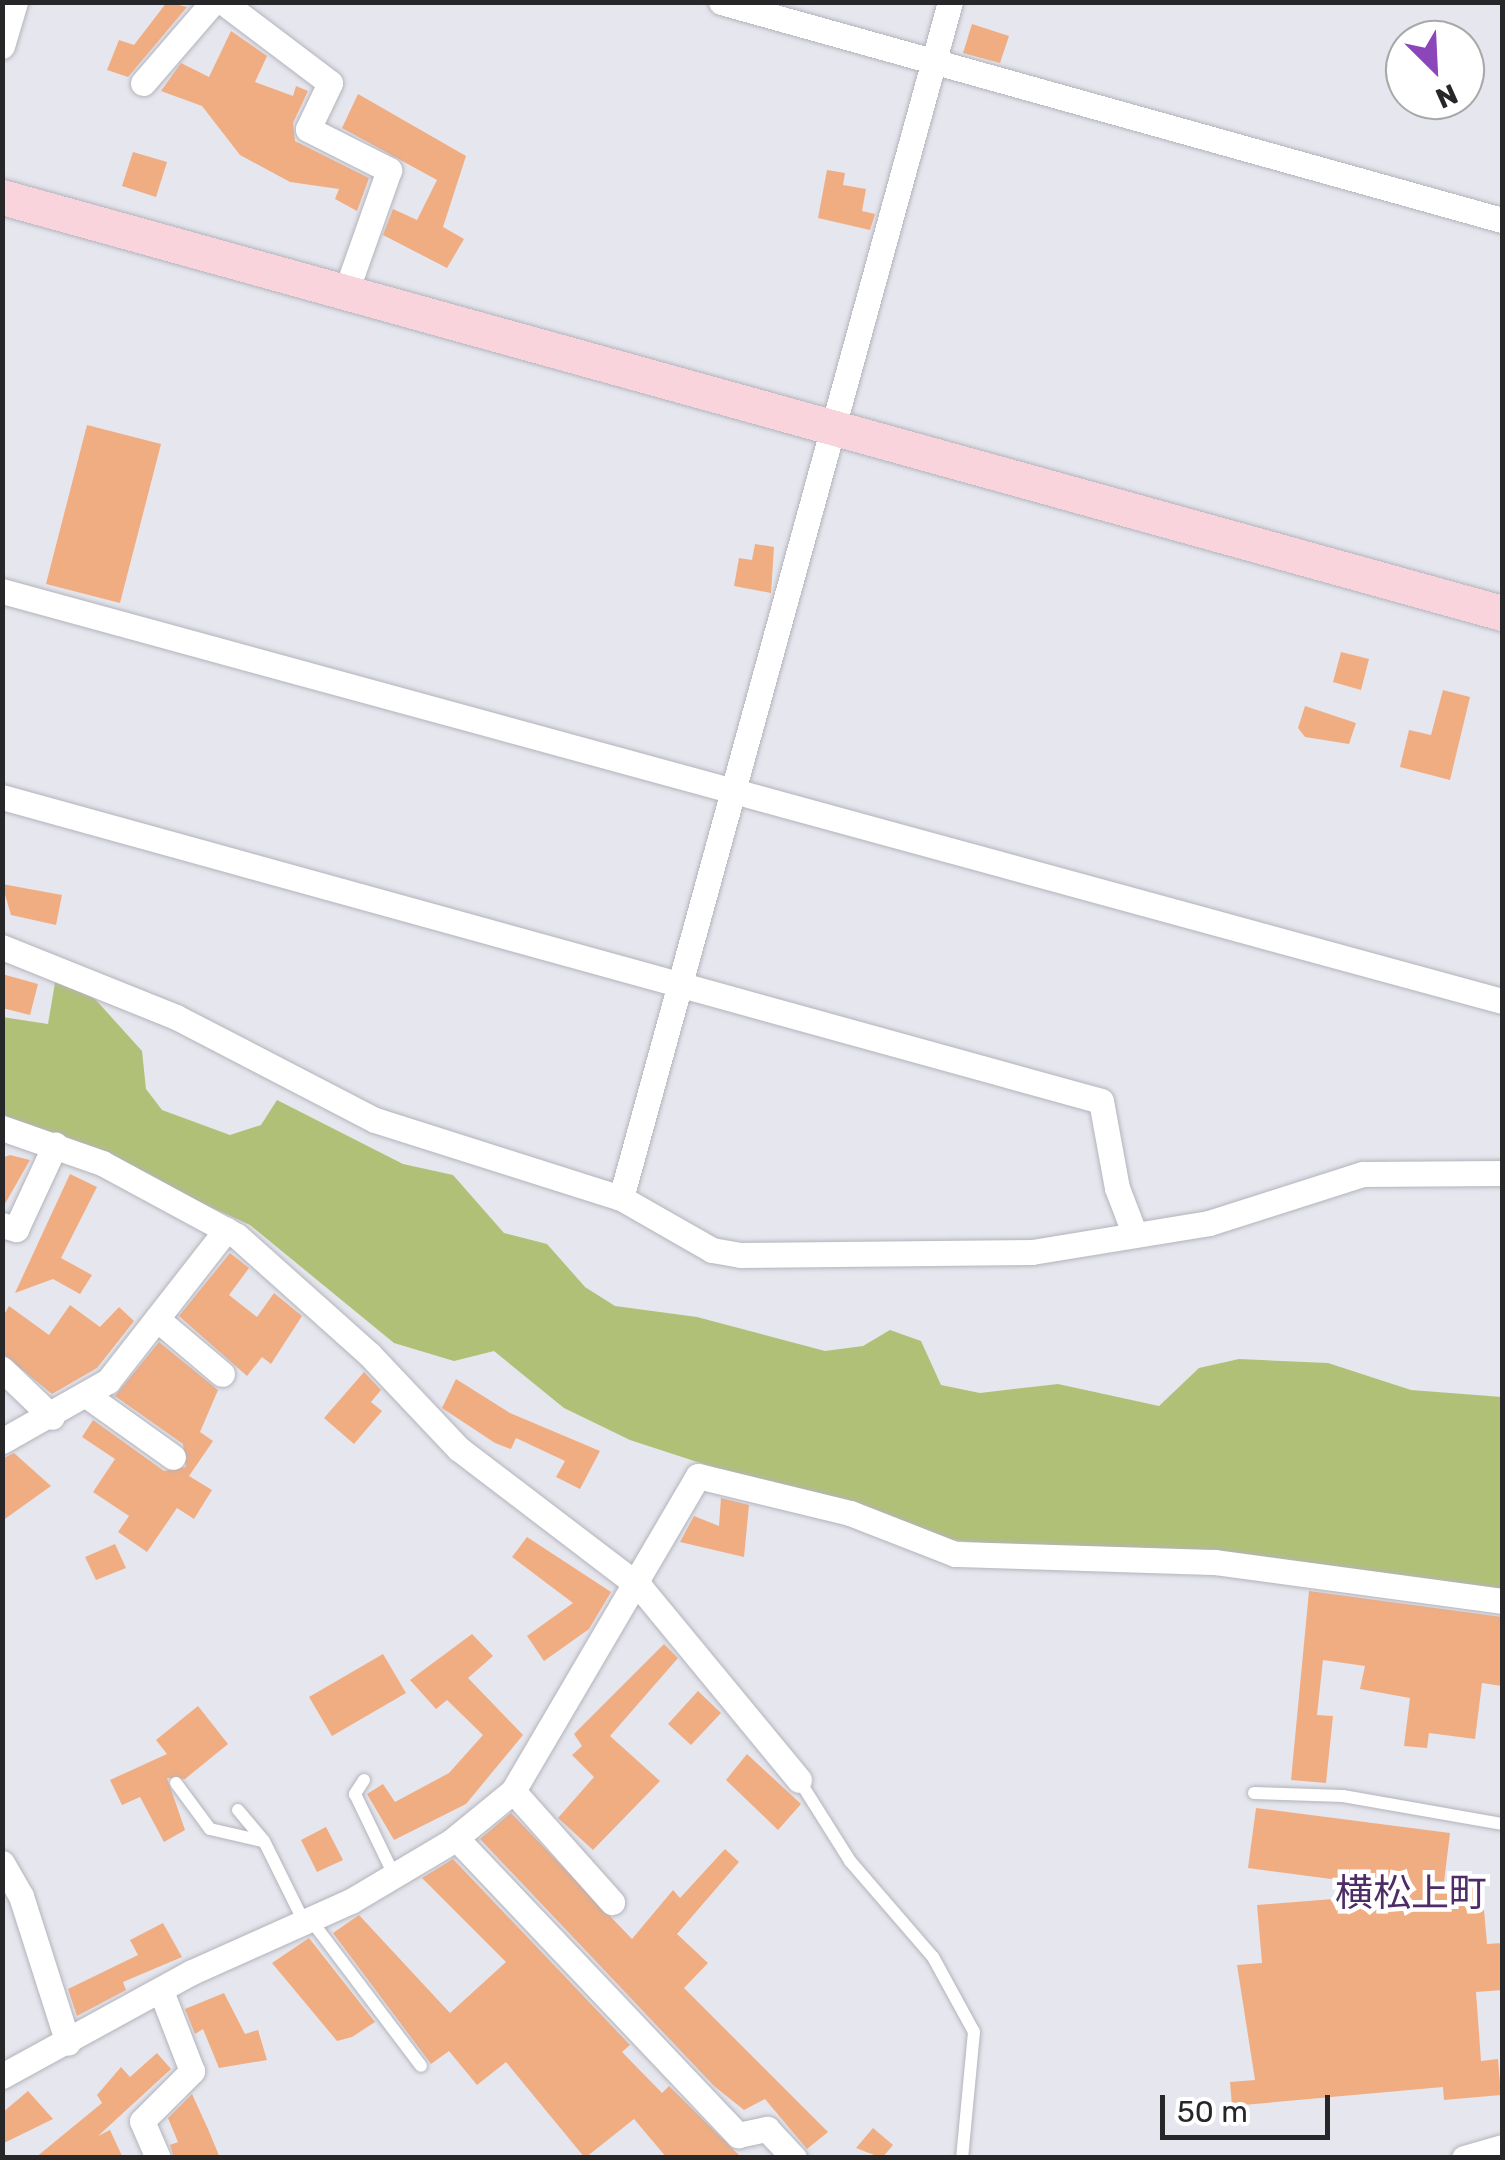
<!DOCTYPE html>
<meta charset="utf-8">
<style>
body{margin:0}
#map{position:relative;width:1505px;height:2160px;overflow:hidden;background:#e6e6ee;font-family:Rubik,"Noto Sans JP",sans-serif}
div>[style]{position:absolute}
.green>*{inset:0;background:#b1c077}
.building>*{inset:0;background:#f1ad82}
.roads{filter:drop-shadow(0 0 2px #b3b3bb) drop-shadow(0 0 2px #b3b3bb)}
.lane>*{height:12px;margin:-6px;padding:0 6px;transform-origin:6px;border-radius:6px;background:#fff}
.street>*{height:25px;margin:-12.5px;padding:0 12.5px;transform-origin:12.5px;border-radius:12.5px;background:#fff}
.secondary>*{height:35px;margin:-17.5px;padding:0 17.5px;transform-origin:17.5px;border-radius:17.5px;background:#fad4dc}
span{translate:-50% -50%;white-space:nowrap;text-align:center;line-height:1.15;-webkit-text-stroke:9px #fff;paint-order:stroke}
.quarter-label{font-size:38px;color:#4e2d66}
.frame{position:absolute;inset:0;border:5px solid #27272a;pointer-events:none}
.north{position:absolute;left:1385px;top:20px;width:100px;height:100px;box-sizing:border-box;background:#fff;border:2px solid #a9a9aa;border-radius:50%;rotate:156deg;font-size:28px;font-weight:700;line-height:40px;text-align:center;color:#27272a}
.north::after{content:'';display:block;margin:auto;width:35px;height:45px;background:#8b46ba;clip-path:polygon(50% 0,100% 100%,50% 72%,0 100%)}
.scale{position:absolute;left:1160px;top:2095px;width:170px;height:45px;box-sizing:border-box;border:5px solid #27272a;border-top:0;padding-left:12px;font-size:30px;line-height:35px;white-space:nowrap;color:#27272a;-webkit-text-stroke:8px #fff;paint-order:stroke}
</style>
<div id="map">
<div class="green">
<i style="clip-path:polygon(56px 977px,95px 999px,142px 1051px,146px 1089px,162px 1110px,230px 1135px,261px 1125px,277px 1100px,403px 1164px,453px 1175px,504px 1233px,547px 1244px,585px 1287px,615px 1306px,697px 1317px,825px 1351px,863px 1346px,890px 1330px,921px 1341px,941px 1385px,980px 1393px,1058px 1384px,1159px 1406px,1199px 1368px,1239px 1359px,1328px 1363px,1411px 1390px,1502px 1397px,1502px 1592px,930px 1538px,630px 1440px,564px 1408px,494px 1351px,454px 1361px,394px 1343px,250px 1225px,34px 1127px,3px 1122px,2px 1017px,48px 1024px)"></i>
</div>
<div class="building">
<i style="clip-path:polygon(167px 2px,187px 7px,128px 77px,107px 70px,119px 40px,134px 45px)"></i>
<i style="clip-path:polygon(972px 24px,1009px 36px,1000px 63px,963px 53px)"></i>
<i style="clip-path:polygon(231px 31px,267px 56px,255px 82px,293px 96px,296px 86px,308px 91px,293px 123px,295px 141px,369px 178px,357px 211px,335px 199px,339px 189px,290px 182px,240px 155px,202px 106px,161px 91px,181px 63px,209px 77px)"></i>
<i style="clip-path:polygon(358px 94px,466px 156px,443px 227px,464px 239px,447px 268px,383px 235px,393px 209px,417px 220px,437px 180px,342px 128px)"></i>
<i style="clip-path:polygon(133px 152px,167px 162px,156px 197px,122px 186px)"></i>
<i style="clip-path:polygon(827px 170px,845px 173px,843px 185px,866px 189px,862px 211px,875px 214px,870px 230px,818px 218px)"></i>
<i style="clip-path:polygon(87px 425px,161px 444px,120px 603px,46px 584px)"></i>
<i style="clip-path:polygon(755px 544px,774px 547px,771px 593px,734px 586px,739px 558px,752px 560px)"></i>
<i style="clip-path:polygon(1341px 652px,1369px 659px,1361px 690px,1333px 682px)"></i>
<i style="clip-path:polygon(1443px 690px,1470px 697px,1450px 780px,1400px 767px,1409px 730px,1431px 735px)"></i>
<i style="clip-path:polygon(1305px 706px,1356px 723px,1349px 744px,1305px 737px,1298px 728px)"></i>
<i style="clip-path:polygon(2px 884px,62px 895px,56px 925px,11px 915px)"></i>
<i style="clip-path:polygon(2px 974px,38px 984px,30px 1015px,2px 1008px)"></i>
<i style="clip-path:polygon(10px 1155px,30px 1160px,2px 1209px,2px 1158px)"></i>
<i style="clip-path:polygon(70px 1174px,97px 1187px,61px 1258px,92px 1275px,80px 1294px,53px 1279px,15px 1293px)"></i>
<i style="clip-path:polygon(230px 1253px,249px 1268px,229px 1295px,257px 1317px,274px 1293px,302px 1316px,271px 1364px,262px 1357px,247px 1376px,179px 1316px)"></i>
<i style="clip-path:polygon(70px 1305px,100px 1327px,119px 1307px,134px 1321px,97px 1368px,52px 1394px,2px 1353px,2px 1318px,9px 1306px,49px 1335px)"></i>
<i style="clip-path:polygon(159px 1342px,218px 1390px,200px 1432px,213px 1441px,189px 1476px,212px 1490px,194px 1519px,177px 1508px,147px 1552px,118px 1532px,129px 1516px,93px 1492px,115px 1459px,82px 1437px,93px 1420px,164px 1471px,186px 1467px,183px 1444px,115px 1396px)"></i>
<i style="clip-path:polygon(364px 1372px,381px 1390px,371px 1402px,382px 1411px,354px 1444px,324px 1418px)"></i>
<i style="clip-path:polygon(456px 1379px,510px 1413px,600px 1451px,580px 1489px,556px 1477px,565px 1461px,516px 1438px,511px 1449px,495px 1443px,442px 1408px)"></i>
<i style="clip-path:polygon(14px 1453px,51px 1486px,2px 1521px,2px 1459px)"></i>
<i style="clip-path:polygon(721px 1498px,749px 1505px,744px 1557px,680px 1542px,694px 1516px,719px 1526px)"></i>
<i style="clip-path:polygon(527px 1537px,611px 1592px,589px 1629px,544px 1661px,527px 1636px,573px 1603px,512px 1557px)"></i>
<i style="clip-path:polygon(115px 1544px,126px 1568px,96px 1580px,85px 1557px)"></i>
<i style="clip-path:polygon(1309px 1591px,1502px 1617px,1502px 1686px,1482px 1683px,1475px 1739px,1429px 1733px,1427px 1748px,1404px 1746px,1410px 1698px,1360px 1689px,1365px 1666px,1323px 1660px,1317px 1715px,1333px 1716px,1326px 1783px,1291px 1780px)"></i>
<i style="clip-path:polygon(472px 1634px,493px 1656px,468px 1678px,523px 1735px,466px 1804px,394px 1840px,367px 1794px,383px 1784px,395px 1802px,449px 1773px,483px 1735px,447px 1700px,436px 1709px,410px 1680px)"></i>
<i style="clip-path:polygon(664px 1644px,678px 1658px,610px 1736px,660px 1781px,593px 1850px,558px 1818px,594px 1777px,572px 1755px,582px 1746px,574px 1734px)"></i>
<i style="clip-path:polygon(383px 1654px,406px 1693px,332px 1736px,309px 1697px)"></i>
<i style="clip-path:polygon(698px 1691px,721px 1713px,691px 1745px,668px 1724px)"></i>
<i style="clip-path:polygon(198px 1706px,228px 1744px,185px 1779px,167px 1778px,185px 1830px,164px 1842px,140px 1797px,122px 1805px,110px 1780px,167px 1754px,156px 1740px)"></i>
<i style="clip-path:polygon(747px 1754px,801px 1804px,778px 1830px,726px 1780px)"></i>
<i style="clip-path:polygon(1256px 1808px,1450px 1833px,1443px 1890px,1482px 1887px,1487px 1944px,1502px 1943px,1502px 1990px,1476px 1992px,1481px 2061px,1498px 2059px,1501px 2095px,1444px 2100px,1443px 2087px,1232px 2106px,1230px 2082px,1255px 2080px,1237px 1965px,1262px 1963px,1257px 1905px,1384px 1895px,1385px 1886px,1248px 1868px)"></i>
<i style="clip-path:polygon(511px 1813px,632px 1939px,673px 1890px,680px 1898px,725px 1849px,739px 1862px,677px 1934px,708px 1963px,684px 1988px,828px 2132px,807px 2149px,765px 2099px,744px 2110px,714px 2086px,480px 1839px)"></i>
<i style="clip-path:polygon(326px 1827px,343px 1860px,317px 1872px,301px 1840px)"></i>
<i style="clip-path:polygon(453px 1859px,630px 2045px,622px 2052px,662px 2093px,669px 2086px,742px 2158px,667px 2158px,634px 2119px,585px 2158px,506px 2062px,477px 2085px,449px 2051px,431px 2064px,333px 1933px,359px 1915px,450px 2013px,506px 1962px,422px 1878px)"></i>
<i style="clip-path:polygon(163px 1923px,182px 1957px,123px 1982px,126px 1990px,77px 2016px,68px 1989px,138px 1955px,130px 1940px)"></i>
<i style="clip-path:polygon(309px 1938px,375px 2022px,352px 2037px,337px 2041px,272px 1963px)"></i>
<i style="clip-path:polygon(224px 1993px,245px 2034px,258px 2030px,267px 2060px,219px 2068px,203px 2029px,195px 2034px,185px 2009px)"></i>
<i style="clip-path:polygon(157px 2053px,171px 2069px,98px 2136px,110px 2130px,123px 2158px,35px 2158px,102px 2103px,97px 2095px,121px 2067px,130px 2077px)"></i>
<i style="clip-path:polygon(28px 2091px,53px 2119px,2px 2144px,2px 2113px)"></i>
<i style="clip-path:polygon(192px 2094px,208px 2129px,220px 2158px,174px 2158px,170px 2145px,178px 2142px,168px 2118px)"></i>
<i style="clip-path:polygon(873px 2128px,893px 2145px,882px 2158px,856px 2148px)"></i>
</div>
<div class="roads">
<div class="lane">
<i style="left:364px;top:1780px;width:17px;rotate:123deg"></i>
<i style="left:355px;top:1794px;width:90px;rotate:64.3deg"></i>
<i style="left:799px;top:1780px;width:96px;rotate:57.8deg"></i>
<i style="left:850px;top:1861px;width:127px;rotate:49.2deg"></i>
<i style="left:933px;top:1957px;width:85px;rotate:61.3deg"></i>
<i style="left:974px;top:2032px;width:127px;rotate:95.4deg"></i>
<i style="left:176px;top:1783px;width:57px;rotate:53.5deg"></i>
<i style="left:210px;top:1829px;width:53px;rotate:13deg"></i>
<i style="left:1254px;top:1793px;width:89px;rotate:1.9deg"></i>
<i style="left:1343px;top:1796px;width:161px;rotate:10deg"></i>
<i style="left:238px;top:1810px;width:40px;rotate:50deg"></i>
<i style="left:264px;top:1841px;width:90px;rotate:63.7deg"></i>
<i style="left:310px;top:1919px;width:184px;rotate:52.9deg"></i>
</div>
<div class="street">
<i style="left:223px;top:2px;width:134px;rotate:37.1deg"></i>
<i style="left:330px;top:83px;width:51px;rotate:115.6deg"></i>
<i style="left:308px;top:129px;width:91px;rotate:26.8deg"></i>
<i style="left:389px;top:170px;width:132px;rotate:109.5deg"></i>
<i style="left:721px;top:2px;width:811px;rotate:15.6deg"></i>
<i style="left:2px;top:46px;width:46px;rotate:-73.5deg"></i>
<i style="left:143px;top:83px;width:107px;rotate:-49.2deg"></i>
<i style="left:2px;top:591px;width:1555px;rotate:15.29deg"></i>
<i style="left:2px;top:797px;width:1140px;rotate:15.46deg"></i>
<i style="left:1101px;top:1101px;width:88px;rotate:79.6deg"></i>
<i style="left:1117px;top:1188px;width:50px;rotate:69deg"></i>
<i style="left:2px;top:947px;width:188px;rotate:21.9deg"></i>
<i style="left:176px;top:1017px;width:224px;rotate:27.4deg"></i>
<i style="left:375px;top:1120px;width:258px;rotate:17.6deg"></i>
<i style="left:621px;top:1198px;width:105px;rotate:29.7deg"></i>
<i style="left:712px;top:1250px;width:29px;rotate:10deg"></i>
<i style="left:741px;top:1255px;width:291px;rotate:-0.6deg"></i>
<i style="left:1032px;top:1252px;width:179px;rotate:-9.3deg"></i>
<i style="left:1209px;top:1223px;width:162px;rotate:-17.7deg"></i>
<i style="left:1363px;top:1174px;width:139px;rotate:-0.4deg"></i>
<i style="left:2px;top:1128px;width:106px;rotate:19.3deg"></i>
<i style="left:102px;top:1163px;width:153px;rotate:28.4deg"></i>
<i style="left:237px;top:1236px;width:178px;rotate:41.8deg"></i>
<i style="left:370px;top:1355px;width:129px;rotate:46.6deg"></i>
<i style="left:459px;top:1449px;width:228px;rotate:37.3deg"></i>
<i style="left:640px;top:1587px;width:250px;rotate:50.5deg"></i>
<i style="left:621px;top:1198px;width:1240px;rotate:-74.62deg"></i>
<i style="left:2px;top:1225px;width:15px;rotate:16deg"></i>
<i style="left:16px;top:1229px;width:93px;rotate:-65.1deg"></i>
<i style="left:157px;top:1319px;width:85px;rotate:40.2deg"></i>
<i style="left:2px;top:1369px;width:69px;rotate:43.8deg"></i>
<i style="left:89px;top:1397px;width:103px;rotate:35.5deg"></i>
<i style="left:2px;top:1441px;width:122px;rotate:-29.5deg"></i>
<i style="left:108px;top:1381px;width:192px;rotate:-52deg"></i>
<i style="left:513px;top:1791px;width:149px;rotate:48.3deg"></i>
<i style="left:456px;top:1838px;width:410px;rotate:46.5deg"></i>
<i style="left:738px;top:2135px;width:30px;rotate:-12deg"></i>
<i style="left:767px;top:2129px;width:40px;rotate:47deg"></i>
<i style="left:2px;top:1863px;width:38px;rotate:60deg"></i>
<i style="left:21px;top:1896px;width:154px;rotate:72.3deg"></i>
<i style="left:2px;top:2076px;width:217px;rotate:-28.7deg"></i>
<i style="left:192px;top:1972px;width:174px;rotate:-24.1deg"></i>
<i style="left:351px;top:1901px;width:117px;rotate:-30.7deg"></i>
<i style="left:452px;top:1841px;width:79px;rotate:-39.3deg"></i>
<i style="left:513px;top:1791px;width:365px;rotate:-59.6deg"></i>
<i style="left:698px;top:1476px;width:156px;rotate:13.7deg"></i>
<i style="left:850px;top:1513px;width:113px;rotate:21.3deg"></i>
<i style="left:955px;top:1554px;width:260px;rotate:1.8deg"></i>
<i style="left:1215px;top:1562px;width:290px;rotate:7.7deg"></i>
<i style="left:158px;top:2158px;width:40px;rotate:-113.4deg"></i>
<i style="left:142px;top:2121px;width:71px;rotate:-45deg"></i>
<i style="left:192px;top:2071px;width:86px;rotate:-111.2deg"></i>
<i style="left:1464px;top:2158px;width:40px;rotate:-16deg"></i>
</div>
<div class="secondary">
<i style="left:2px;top:197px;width:1557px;rotate:15.5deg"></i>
</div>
</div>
<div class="quarter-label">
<span style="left:1411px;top:1894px">横松上町</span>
</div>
<div class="frame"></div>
<div class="north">N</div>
<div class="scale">50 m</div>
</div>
